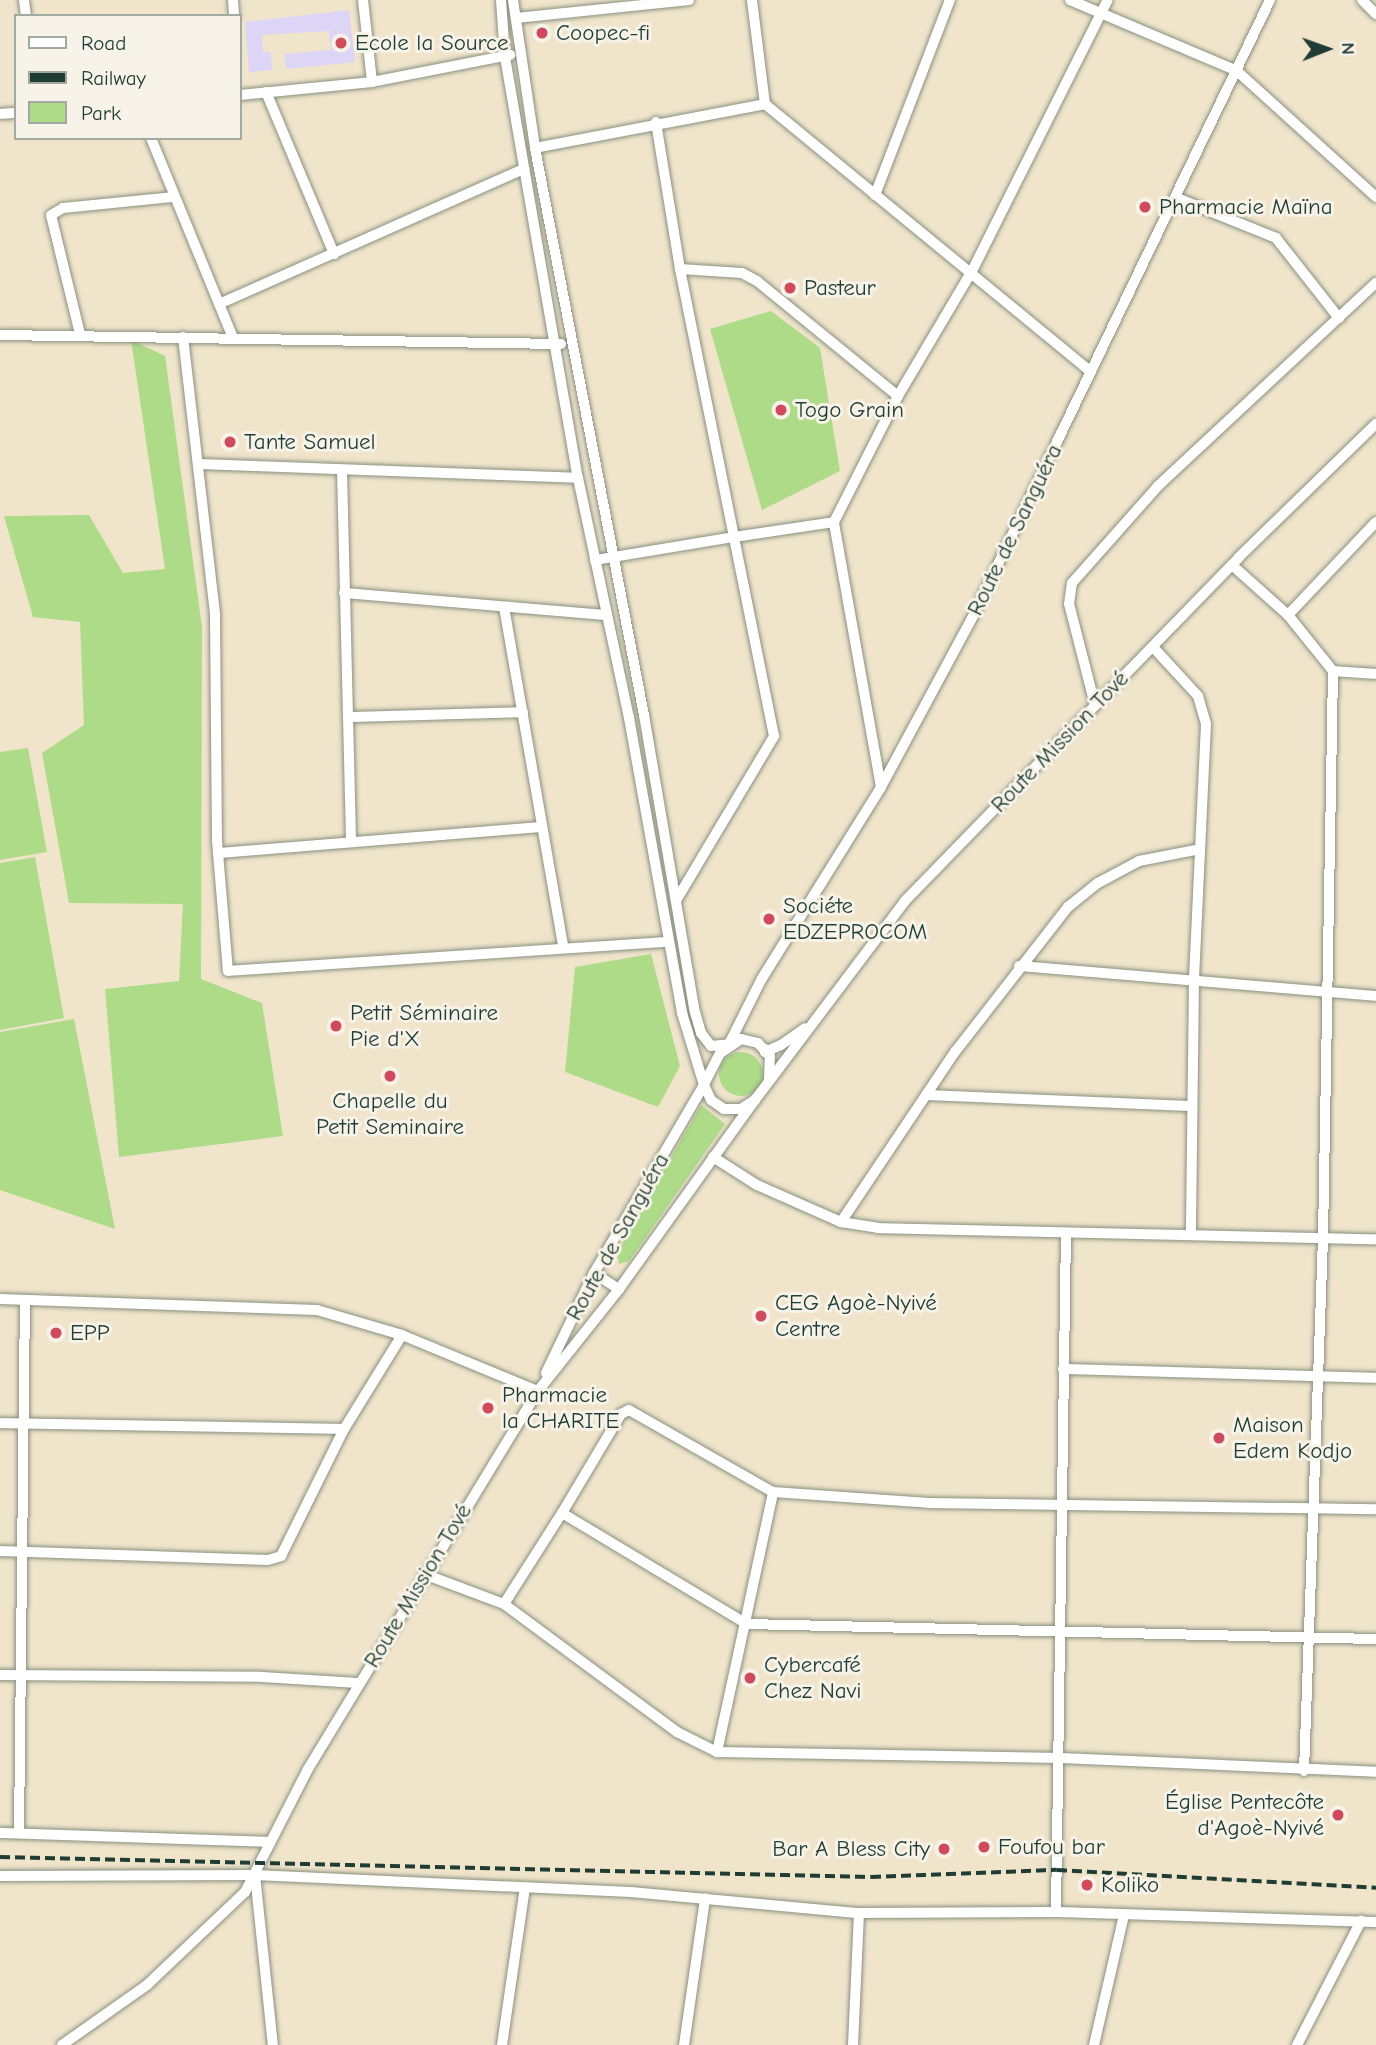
<!DOCTYPE html>
<meta charset="utf-8">
<style>
body{margin:0}
#map{position:relative;width:1376px;height:2045px;overflow:hidden;background:#f0e5cb;font-family:"Comic Neue",sans-serif}
div>[style]{position:absolute}
.built>*{inset:0;background:#ddd5f6}
.green>*{inset:0;background:#addb88}
.round{border-radius:50%}
.roads{filter:drop-shadow(0 0 2px #889180) drop-shadow(0 0 2px #889180)}
.minor>*{height:10px;margin:-5px;padding:0 5px;transform-origin:5px;border-radius:5px;background:#fff}
.rail>*{height:3.5px;margin-top:-1.75px;transform-origin:0;background:repeating-linear-gradient(90deg,#1f3d34 0 10px,transparent 0 15px)}
.dots>*{width:19px;height:19px;translate:-50% -50%;box-sizing:border-box;border:4px solid #f7f3e8;border-radius:50%}
span{translate:-50% -50%;white-space:nowrap;text-align:center;line-height:1.15;-webkit-text-stroke:6px #f7f3e8;paint-order:stroke}
.poi-label{font-size:23px;color:#1f3d34}
.left{translate:0 -50%;text-align:left}
.right{translate:-100% -50%;text-align:right}
.street-label{font-size:23px;color:#1f3d34}
.legend{position:absolute;left:14px;top:14px;width:228px;height:126px;box-sizing:border-box;background:#f7f3e8;border:2px solid #a1aaa0;margin:0;padding:9px 12px;list-style:none;font-size:21px;color:#1f3d34}
.legend li{display:flex;align-items:center;gap:14px;height:35px}
.legend b{width:35px;border:2px solid #a1aaa0}
.north{position:absolute;left:1292px;top:14px;width:70px;height:70px;-webkit-text-stroke:5px #f7f3e8;paint-order:stroke;rotate:89deg;font-size:19px;font-weight:700;line-height:28px;text-align:center;color:#1f3d34}
.north::after{content:'';display:block;margin:auto;width:24px;height:32px;background:#1f3d34;clip-path:polygon(50% 0,100% 100%,50% 72%,0 100%)}
</style>
<div id="map">
<div class="built">
<i style="clip-path:polygon(349px 10px,355px 62px,286px 69px,284px 54px,331px 50px,329px 31px,262px 35px,263px 52px,271px 52px,272px 70px,249px 72px,245px 22px)"></i>
</div>
<div class="green">
<i style="clip-path:polygon(771px 311px,820px 348px,840px 471px,762px 510px,710px 329px)"></i>
<i style="clip-path:polygon(131px 340px,165px 356px,202px 627px,201px 979px,262px 1003px,283px 1136px,119px 1157px,105px 989px,179px 981px,183px 904px,69px 903px,42px 753px,84px 725px,80px 622px,33px 617px,4px 516px,89px 515px,123px 573px,165px 569px)"></i>
<i style="clip-path:polygon(28px 748px,47px 852px,0 860px,0 752px)"></i>
<i style="clip-path:polygon(35px 857px,64px 1018px,0 1030px,0 863px)"></i>
<i style="clip-path:polygon(651px 954px,680px 1066px,658px 1107px,565px 1072px,575px 967px)"></i>
<i style="clip-path:polygon(74px 1019px,115px 1229px,0 1190px,0 1032px)"></i>
<i class="round" style="left:719px;top:1052px;width:44px;height:44px"></i>
<i style="clip-path:polygon(701px 1105px,725px 1124px,629px 1261px,619px 1264px,617px 1253px)"></i>
</div>
<div class="roads">
<div class="minor">
<i style="left:24px;top:0;width:16px;rotate:83deg"></i>
<i style="left:233px;top:0;width:16px;rotate:86deg"></i>
<i style="left:363px;top:0;width:82px;rotate:83.7deg"></i>
<i style="left:501px;top:0;width:57px;rotate:86deg"></i>
<i style="left:505px;top:57px;width:427px;rotate:80.2deg"></i>
<i style="left:578px;top:478px;width:245px;rotate:78deg"></i>
<i style="left:629px;top:718px;width:300px;rotate:79.8deg"></i>
<i style="left:682px;top:1013px;width:75px;rotate:73deg"></i>
<i style="left:513px;top:0;width:150px;rotate:81.5deg"></i>
<i style="left:535px;top:148px;width:577px;rotate:79.12deg"></i>
<i style="left:644px;top:715px;width:301px;rotate:80.3deg"></i>
<i style="left:695px;top:1012px;width:22px;rotate:74deg"></i>
<i style="left:701px;top:1033px;width:16px;rotate:52deg"></i>
<i style="left:711px;top:1046px;width:18px;rotate:-6deg"></i>
<i style="left:752px;top:0;width:105px;rotate:82.9deg"></i>
<i style="left:765px;top:104px;width:422px;rotate:39.4deg"></i>
<i style="left:1070px;top:0;width:181px;rotate:23deg"></i>
<i style="left:1237px;top:71px;width:188px;rotate:42.2deg"></i>
<i style="left:1362px;top:0;width:20px;rotate:45deg"></i>
<i style="left:516px;top:18px;width:174px;rotate:-5.9deg"></i>
<i style="left:266px;top:92px;width:176px;rotate:67.2deg"></i>
<i style="left:240px;top:95px;width:133px;rotate:-5.6deg"></i>
<i style="left:372px;top:82px;width:141px;rotate:-11.1deg"></i>
<i style="left:0;top:114px;width:16px;rotate:-4deg"></i>
<i style="left:151px;top:138px;width:216px;rotate:67.7deg"></i>
<i style="left:535px;top:148px;width:234px;rotate:-10.8deg"></i>
<i style="left:875px;top:195px;width:209px;rotate:-69deg"></i>
<i style="left:1177px;top:198px;width:107px;rotate:22deg"></i>
<i style="left:1276px;top:238px;width:102px;rotate:51.8deg"></i>
<i style="left:680px;top:269px;width:62px;rotate:3.7deg"></i>
<i style="left:742px;top:273px;width:17px;rotate:28deg"></i>
<i style="left:757px;top:281px;width:182px;rotate:39.2deg"></i>
<i style="left:219px;top:304px;width:334px;rotate:-23.9deg"></i>
<i style="left:80px;top:334px;width:122px;rotate:-103.7deg"></i>
<i style="left:51px;top:215px;width:14px;rotate:-30deg"></i>
<i style="left:63px;top:208px;width:112px;rotate:-5.7deg"></i>
<i style="left:0;top:335px;width:561px;rotate:0.92deg"></i>
<i style="left:183px;top:337px;width:280px;rotate:83.4deg"></i>
<i style="left:215px;top:615px;width:226px;rotate:89.5deg"></i>
<i style="left:217px;top:841px;width:130px;rotate:85.2deg"></i>
<i style="left:228px;top:971px;width:442px;rotate:-3.8deg"></i>
<i style="left:198px;top:464px;width:380px;rotate:2.1deg"></i>
<i style="left:342px;top:471px;width:370px;rotate:88.6deg"></i>
<i style="left:595px;top:560px;width:141px;rotate:-9.4deg"></i>
<i style="left:734px;top:537px;width:273px;rotate:-101.4deg"></i>
<i style="left:680px;top:269px;width:149px;rotate:-99.3deg"></i>
<i style="left:1232px;top:565px;width:75px;rotate:41.8deg"></i>
<i style="left:1288px;top:615px;width:72px;rotate:51.2deg"></i>
<i style="left:1333px;top:671px;width:567px;rotate:91.01deg"></i>
<i style="left:1323px;top:1238px;width:533px;rotate:92.04deg"></i>
<i style="left:344px;top:593px;width:263px;rotate:4.8deg"></i>
<i style="left:504px;top:607px;width:344px;rotate:80.1deg"></i>
<i style="left:1288px;top:615px;width:128px;rotate:-46.6deg"></i>
<i style="left:1153px;top:647px;width:67px;rotate:47.4deg"></i>
<i style="left:1198px;top:696px;width:29px;rotate:74deg"></i>
<i style="left:1206px;top:724px;width:256px;rotate:92.7deg"></i>
<i style="left:1194px;top:980px;width:254px;rotate:90.7deg"></i>
<i style="left:1333px;top:671px;width:43px;rotate:4deg"></i>
<i style="left:1095px;top:705px;width:104px;rotate:-104.4deg"></i>
<i style="left:1069px;top:604px;width:21px;rotate:-82deg"></i>
<i style="left:1072px;top:583px;width:130px;rotate:-48.4deg"></i>
<i style="left:1158px;top:486px;width:298px;rotate:-43deg"></i>
<i style="left:349px;top:717px;width:174px;rotate:-1.6deg"></i>
<i style="left:881px;top:787px;width:269px;rotate:-100.1deg"></i>
<i style="left:834px;top:522px;width:141px;rotate:-63.1deg"></i>
<i style="left:898px;top:396px;width:145px;rotate:-59.4deg"></i>
<i style="left:972px;top:271px;width:303px;rotate:-63.4deg"></i>
<i style="left:218px;top:853px;width:325px;rotate:-4.6deg"></i>
<i style="left:677px;top:899px;width:190px;rotate:-59.2deg"></i>
<i style="left:774px;top:736px;width:203px;rotate:-101.4deg"></i>
<i style="left:734px;top:537px;width:101px;rotate:-8.5deg"></i>
<i style="left:1019px;top:966px;width:358px;rotate:4.8deg"></i>
<i style="left:729px;top:1044px;width:72px;rotate:-63.4deg"></i>
<i style="left:761px;top:980px;width:227px;rotate:-58.1deg"></i>
<i style="left:881px;top:787px;width:190px;rotate:-61.7deg"></i>
<i style="left:971px;top:620px;width:688px;rotate:-64.25deg"></i>
<i style="left:765px;top:1049px;width:3px;rotate:90deg"></i>
<i style="left:765px;top:1052px;width:17px;rotate:-24deg"></i>
<i style="left:781px;top:1045px;width:29px;rotate:-35deg"></i>
<i style="left:769px;top:1081px;width:25px;rotate:-88deg"></i>
<i style="left:770px;top:1056px;width:18px;rotate:-133deg"></i>
<i style="left:758px;top:1043px;width:17px;rotate:-167deg"></i>
<i style="left:741px;top:1039px;width:25px;rotate:146deg"></i>
<i style="left:720px;top:1053px;width:36px;rotate:117deg"></i>
<i style="left:704px;top:1085px;width:17px;rotate:65deg"></i>
<i style="left:711px;top:1100px;width:16px;rotate:35deg"></i>
<i style="left:724px;top:1109px;width:17px"></i>
<i style="left:741px;top:1109px;width:17px;rotate:-33deg"></i>
<i style="left:755px;top:1100px;width:249px;rotate:-53deg"></i>
<i style="left:905px;top:901px;width:479px;rotate:-45.8deg"></i>
<i style="left:1239px;top:557px;width:191px;rotate:-44.2deg"></i>
<i style="left:926px;top:1095px;width:265px;rotate:2.4deg"></i>
<i style="left:713px;top:1157px;width:52px;rotate:32.5deg"></i>
<i style="left:757px;top:1185px;width:92px;rotate:23.8deg"></i>
<i style="left:841px;top:1222px;width:37px;rotate:9deg"></i>
<i style="left:878px;top:1228px;width:498px;rotate:1.3deg"></i>
<i style="left:841px;top:1222px;width:205px;rotate:-56.2deg"></i>
<i style="left:955px;top:1052px;width:184px;rotate:-52.1deg"></i>
<i style="left:1068px;top:907px;width:38px;rotate:-39deg"></i>
<i style="left:1098px;top:883px;width:47px;rotate:-28.2deg"></i>
<i style="left:1139px;top:861px;width:62px;rotate:-11.1deg"></i>
<i style="left:594px;top:1273px;width:30px;rotate:33deg"></i>
<i style="left:0;top:1299px;width:317px;rotate:2deg"></i>
<i style="left:317px;top:1310px;width:89px;rotate:16.4deg"></i>
<i style="left:402px;top:1335px;width:147px;rotate:22.4deg"></i>
<i style="left:1063px;top:1369px;width:313px;rotate:1.6deg"></i>
<i style="left:546px;top:1373px;width:111px;rotate:-64.4deg"></i>
<i style="left:594px;top:1273px;width:218px;rotate:-59.7deg"></i>
<i style="left:0;top:1423px;width:344px;rotate:1deg"></i>
<i style="left:562px;top:1513px;width:115px;rotate:-59.2deg"></i>
<i style="left:621px;top:1414px;width:9px;rotate:-27deg"></i>
<i style="left:629px;top:1410px;width:166px;rotate:29.7deg"></i>
<i style="left:0;top:1551px;width:268px;rotate:1.9deg"></i>
<i style="left:268px;top:1560px;width:14px;rotate:-17deg"></i>
<i style="left:281px;top:1556px;width:142px;rotate:-63.6deg"></i>
<i style="left:344px;top:1429px;width:110px;rotate:-58.3deg"></i>
<i style="left:424px;top:1574px;width:85px;rotate:20.6deg"></i>
<i style="left:504px;top:1604px;width:215px;rotate:36.5deg"></i>
<i style="left:677px;top:1732px;width:45px;rotate:26.6deg"></i>
<i style="left:717px;top:1752px;width:344px;rotate:1deg"></i>
<i style="left:1061px;top:1758px;width:315px;rotate:2.5deg"></i>
<i style="left:504px;top:1604px;width:108px;rotate:-57.5deg"></i>
<i style="left:562px;top:1513px;width:216px;rotate:31deg"></i>
<i style="left:747px;top:1624px;width:629px;rotate:1.37deg"></i>
<i style="left:0;top:1675px;width:262px;rotate:0.4deg"></i>
<i style="left:262px;top:1677px;width:96px;rotate:3.6deg"></i>
<i style="left:717px;top:1752px;width:266px;rotate:-77.8deg"></i>
<i style="left:773px;top:1492px;width:156px;rotate:4deg"></i>
<i style="left:929px;top:1503px;width:447px;rotate:0.8deg"></i>
<i style="left:0;top:1833px;width:268px;rotate:1.9deg"></i>
<i style="left:19px;top:1833px;width:533px;rotate:-89.36deg"></i>
<i style="left:255px;top:1875px;width:171px;rotate:84deg"></i>
<i style="left:0;top:1876px;width:255px;rotate:-0.2deg"></i>
<i style="left:255px;top:1875px;width:376px;rotate:2.6deg"></i>
<i style="left:631px;top:1892px;width:229px;rotate:5.3deg"></i>
<i style="left:859px;top:1913px;width:197px;rotate:-0.3deg"></i>
<i style="left:1056px;top:1912px;width:320px;rotate:1.8deg"></i>
<i style="left:1056px;top:1912px;width:679px;rotate:-89.16deg"></i>
<i style="left:62px;top:2045px;width:104px;rotate:-35.2deg"></i>
<i style="left:147px;top:1985px;width:135px;rotate:-43.5deg"></i>
<i style="left:245px;top:1892px;width:138px;rotate:-62.9deg"></i>
<i style="left:308px;top:1769px;width:442px;rotate:-58.7deg"></i>
<i style="left:538px;top:1391px;width:130px;rotate:-51.5deg"></i>
<i style="left:619px;top:1289px;width:233px;rotate:-54.3deg"></i>
<i style="left:502px;top:2045px;width:159px;rotate:-81.7deg"></i>
<i style="left:684px;top:2045px;width:148px;rotate:-81.8deg"></i>
<i style="left:853px;top:2045px;width:132px;rotate:-87.4deg"></i>
<i style="left:1094px;top:2045px;width:133px;rotate:-77deg"></i>
<i style="left:1297px;top:2045px;width:140px;rotate:-62.7deg"></i>
</div>
</div>
<div class="rail">
<i style="left:0;top:1857px;width:871px;rotate:1.32deg"></i>
<i style="left:871px;top:1877px;width:186px;rotate:-2.2deg"></i>
<i style="left:1057px;top:1870px;width:320px;rotate:3.2deg"></i>
</div>
<div class="dots">
<i style="left:542px;top:33px;background:#d1495b"></i>
<i style="left:341px;top:43px;background:#d1495b"></i>
<i style="left:1145px;top:207px;background:#d1495b"></i>
<i style="left:790px;top:288px;background:#d1495b"></i>
<i style="left:781px;top:410px;background:#d1495b"></i>
<i style="left:230px;top:442px;background:#d1495b"></i>
<i style="left:769px;top:919px;background:#d1495b"></i>
<i style="left:336px;top:1026px;background:#d1495b"></i>
<i style="left:390px;top:1076px;background:#d1495b"></i>
<i style="left:761px;top:1316px;background:#d1495b"></i>
<i style="left:56px;top:1333px;background:#d1495b"></i>
<i style="left:488px;top:1408px;background:#d1495b"></i>
<i style="left:1219px;top:1438px;background:#d1495b"></i>
<i style="left:750px;top:1678px;background:#d1495b"></i>
<i style="left:1338px;top:1815px;background:#d1495b"></i>
<i style="left:984px;top:1847px;background:#d1495b"></i>
<i style="left:944px;top:1849px;background:#d1495b"></i>
<i style="left:1087px;top:1885px;background:#d1495b"></i>
</div>
<div class="poi-label">
<span class="left" style="left:556px;top:33px">Coopec-fi</span>
<span class="left" style="left:355px;top:43px">Ecole la Source</span>
<span class="left" style="left:1159px;top:207px">Pharmacie Maïna</span>
<span class="left" style="left:804px;top:288px">Pasteur</span>
<span class="left" style="left:795px;top:410px">Togo Grain</span>
<span class="left" style="left:244px;top:442px">Tante Samuel</span>
<span class="left" style="left:783px;top:919px">Sociéte<br>EDZEPROCOM</span>
<span class="left" style="left:350px;top:1026px">Petit Séminaire<br>Pie d'X</span>
<span style="left:390px;top:1114px">Chapelle du<br>Petit Seminaire</span>
<span class="left" style="left:775px;top:1316px">CEG Agoè-Nyivé<br>Centre</span>
<span class="left" style="left:70px;top:1333px">EPP</span>
<span class="left" style="left:502px;top:1408px">Pharmacie<br>la CHARITE</span>
<span class="left" style="left:1233px;top:1438px">Maison<br>Edem Kodjo</span>
<span class="left" style="left:764px;top:1678px">Cybercafé<br>Chez Navi</span>
<span class="right" style="left:1324px;top:1815px">Église Pentecôte<br>d'Agoè-Nyivé</span>
<span class="left" style="left:998px;top:1847px">Foufou bar</span>
<span class="right" style="left:930px;top:1849px">Bar A Bless City</span>
<span class="left" style="left:1101px;top:1885px">Koliko</span>
</div>
<div class="street-label">
<span style="left:1015px;top:530px;rotate:-64deg">Route de Sanguéra</span>
<span style="left:1060px;top:742px;rotate:-46deg">Route Mission Tové</span>
<span style="left:618px;top:1237px;rotate:-61deg">Route de Sanguéra</span>
<span style="left:418px;top:1586px;rotate:-59deg">Route Mission Tové</span>
</div>
<ul class="legend">
<li><b style="height:9px;background:#fff"></b>Road</li>
<li><b style="height:9px;background:#1f3d34"></b>Railway</li>
<li><b style="height:19px;background:#addb88"></b>Park</li>
</ul>
<div class="north">N</div>
</div>
